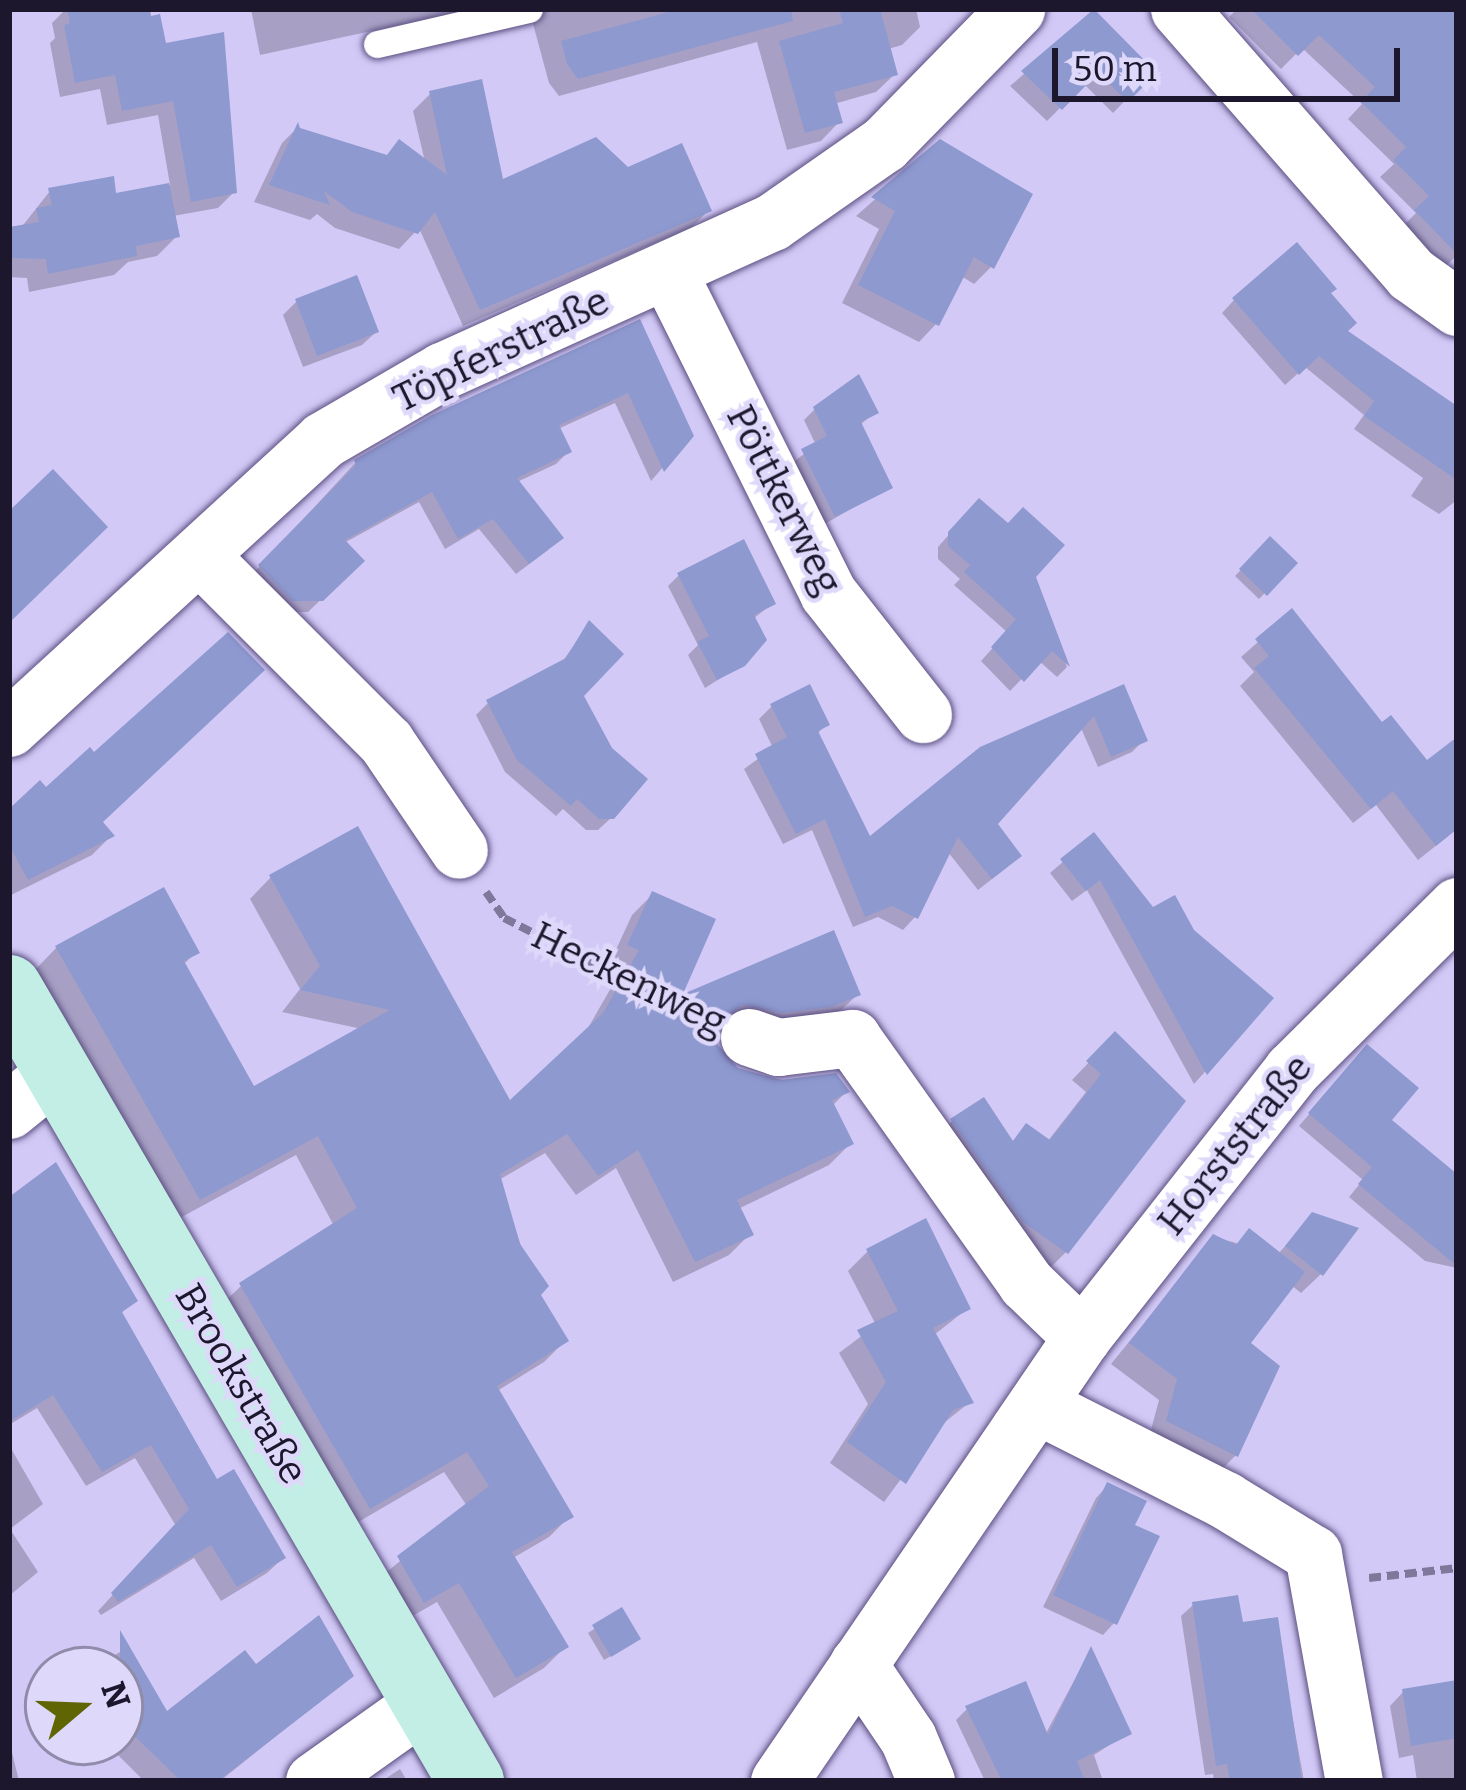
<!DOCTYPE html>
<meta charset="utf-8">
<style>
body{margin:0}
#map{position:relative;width:1466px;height:1790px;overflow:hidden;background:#d2c9f6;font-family:Bitter,serif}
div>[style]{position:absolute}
.shadow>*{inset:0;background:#0003}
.building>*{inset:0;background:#8d99cf}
.path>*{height:8px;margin-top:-4px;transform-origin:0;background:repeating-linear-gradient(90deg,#7f789a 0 12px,transparent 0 18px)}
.roads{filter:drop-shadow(0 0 3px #5b4f80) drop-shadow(0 0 3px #5b4f80)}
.lane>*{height:27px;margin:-13.5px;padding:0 13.5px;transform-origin:13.5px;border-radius:13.5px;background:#fff}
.street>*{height:57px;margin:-28.5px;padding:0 28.5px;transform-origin:28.5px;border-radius:28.5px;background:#fff}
.secondary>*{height:66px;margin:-33px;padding:0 33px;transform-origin:33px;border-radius:33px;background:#c3eee5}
span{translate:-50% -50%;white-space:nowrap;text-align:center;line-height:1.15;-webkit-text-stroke:9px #ded8fa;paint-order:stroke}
.street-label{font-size:39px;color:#1c172c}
.frame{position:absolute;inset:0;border:12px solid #1c172c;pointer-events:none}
.north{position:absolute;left:24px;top:1646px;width:120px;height:120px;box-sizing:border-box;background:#ded8fa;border:3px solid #908ba8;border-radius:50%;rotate:71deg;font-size:33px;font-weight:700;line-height:48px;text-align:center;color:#1c172c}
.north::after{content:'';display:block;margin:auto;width:42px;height:54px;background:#5e6502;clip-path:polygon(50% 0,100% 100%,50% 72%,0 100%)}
.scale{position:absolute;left:1052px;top:48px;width:348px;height:54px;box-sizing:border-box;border:6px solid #1c172c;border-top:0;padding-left:15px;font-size:36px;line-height:42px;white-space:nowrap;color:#1c172c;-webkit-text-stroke:9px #ded8fa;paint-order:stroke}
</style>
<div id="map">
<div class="shadow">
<i style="clip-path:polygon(66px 9px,147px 9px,234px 192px,218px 208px,173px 216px,177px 236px,157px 256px,128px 262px,114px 275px,29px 292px,27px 278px,9px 277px,9px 231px,20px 229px,50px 191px,114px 196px,170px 185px,158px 115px,107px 125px,100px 89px,60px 97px,50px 43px,55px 38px,52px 23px)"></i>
<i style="clip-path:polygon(251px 9px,474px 9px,260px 55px)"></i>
<i style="clip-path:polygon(529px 9px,916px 9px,920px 27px,902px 45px,888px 49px,895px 74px,876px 92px,834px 104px,839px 122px,821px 141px,787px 150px,757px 42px,559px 96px,549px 83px)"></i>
<i style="clip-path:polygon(1237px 9px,1456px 11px,1457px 255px,1443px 269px,1402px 227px,1416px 213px,1380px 177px,1394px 164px,1348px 119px,1362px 104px,1302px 48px,1281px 69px,1229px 17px)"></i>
<i style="clip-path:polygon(1094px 14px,1152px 73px,1113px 113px,1084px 84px,1047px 121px,1010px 86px)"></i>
<i style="clip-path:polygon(430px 94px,501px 183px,628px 170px,709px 210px,692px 227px,463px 326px,419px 228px,399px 249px,335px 228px,317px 214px,310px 220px,254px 202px,282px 143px,297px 128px,385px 158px,425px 162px,413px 111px)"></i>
<i style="clip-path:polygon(940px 142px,991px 267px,974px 284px,961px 276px,936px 324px,919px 342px,842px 303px,879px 229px,856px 216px)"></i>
<i style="clip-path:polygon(1328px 294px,1344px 332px,1457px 408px,1457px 500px,1439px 514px,1411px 496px,1423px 478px,1354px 429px,1364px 415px,1305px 367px,1285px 385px,1222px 313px,1234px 300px)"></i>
<i style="clip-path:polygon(296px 302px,376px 332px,362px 345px,303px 367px,283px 315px)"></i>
<i style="clip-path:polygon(638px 323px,691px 435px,651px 481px,615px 403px,558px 429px,568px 452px,556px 464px,517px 482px,548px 550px,516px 574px,479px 529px,445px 549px,419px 502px,344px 543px,361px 561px,308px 612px,279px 612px,248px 579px,355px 463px)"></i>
<i style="clip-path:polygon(815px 409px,875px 412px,859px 426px,889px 487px,823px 525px,792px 463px,816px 445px,804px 420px)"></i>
<i style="clip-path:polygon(968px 513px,1033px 576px,1067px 667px,1057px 677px,1039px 661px,1010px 691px,981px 661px,1007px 632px,954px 585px,960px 579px,938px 559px,938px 547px)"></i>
<i style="clip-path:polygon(1270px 540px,1294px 563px,1259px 599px,1235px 576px)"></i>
<i style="clip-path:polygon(679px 575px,773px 603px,753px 619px,743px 664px,705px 688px,688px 655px,698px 645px,668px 586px)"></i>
<i style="clip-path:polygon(1291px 613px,1381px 726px,1426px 764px,1457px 740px,1457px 829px,1418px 860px,1376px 805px,1353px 823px,1240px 686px,1254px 672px,1241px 657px)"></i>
<i style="clip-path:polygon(589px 624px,581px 695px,612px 817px,598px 830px,586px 830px,563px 809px,556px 816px,505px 772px,476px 715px,488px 703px,560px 665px)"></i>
<i style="clip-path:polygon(1122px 688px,1144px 740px,1132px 752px,1098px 767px,1080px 726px,994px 824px,1006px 868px,978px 890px,948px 852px,915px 917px,903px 930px,878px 917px,853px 927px,812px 830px,783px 844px,744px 769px,773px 748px,759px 719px,772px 706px,827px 724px,816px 735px,869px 841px)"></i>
<i style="clip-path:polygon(9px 813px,100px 823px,111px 836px,92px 855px,9px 896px)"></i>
<i style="clip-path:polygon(1093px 836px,1153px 911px,1192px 932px,1270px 999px,1194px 1084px,1087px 890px,1072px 901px,1050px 873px)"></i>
<i style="clip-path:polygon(271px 877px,509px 1105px,584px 1035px,620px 972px,608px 967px,632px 915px,653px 894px,677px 1000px,858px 994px,836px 1015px,758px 1033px,714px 1027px,721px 1059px,737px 1071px,846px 1092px,832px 1106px,850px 1144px,829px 1165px,738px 1209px,750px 1234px,729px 1255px,673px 1282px,616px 1168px,576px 1195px,545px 1153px,499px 1180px,537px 1294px,565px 1341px,544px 1362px,497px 1391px,570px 1516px,549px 1537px,513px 1558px,565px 1647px,544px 1668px,494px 1698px,437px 1602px,402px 1622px,377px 1580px,467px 1506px,444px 1472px,348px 1528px,219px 1307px,241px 1286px,334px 1226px,296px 1155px,178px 1219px,35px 970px,56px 948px,196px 952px,183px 965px,253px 1090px,362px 1029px,282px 1012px,300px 989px,250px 899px)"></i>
<i style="clip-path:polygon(1115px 1035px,1066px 1252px,1049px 1269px,935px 1138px,952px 1121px,1011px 1143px,1026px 1127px,1047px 1142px,1086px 1092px,1072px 1080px)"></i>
<i style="clip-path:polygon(1356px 1059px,1388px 1120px,1457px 1178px,1457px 1268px,1425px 1261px,1349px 1197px,1363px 1180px,1299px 1126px)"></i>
<i style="clip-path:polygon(9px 1206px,134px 1300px,120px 1314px,215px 1483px,283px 1558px,267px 1573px,221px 1601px,194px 1558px,101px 1615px,98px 1611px,176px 1526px,135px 1458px,86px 1486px,37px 1408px,9px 1425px)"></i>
<i style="clip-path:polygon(1313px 1215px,1321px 1274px,1301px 1293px,1291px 1285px,1247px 1344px,1236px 1455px,1216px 1475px,1148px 1441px,1159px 1400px,1111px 1364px,1214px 1237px,1278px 1254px)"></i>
<i style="clip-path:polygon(868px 1251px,967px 1309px,934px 1335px,970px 1402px,940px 1426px,884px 1502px,830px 1463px,868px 1404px,839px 1353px,876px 1325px,848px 1271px)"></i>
<i style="clip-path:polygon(9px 1445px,43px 1504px,10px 1529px,38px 1572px,9px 1596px)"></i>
<i style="clip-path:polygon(1107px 1486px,1131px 1526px,1114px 1623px,1103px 1635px,1043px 1607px,1096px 1498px)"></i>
<i style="clip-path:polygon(1193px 1605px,1240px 1626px,1275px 1621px,1304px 1781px,1214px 1781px,1213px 1774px,1205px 1775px,1181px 1616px)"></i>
<i style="clip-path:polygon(621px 1611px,632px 1644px,604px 1660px,588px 1633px)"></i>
<i style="clip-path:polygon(127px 1648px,166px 1715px,255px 1668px,351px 1676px,220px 1781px,144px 1781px,105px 1742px,120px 1742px,120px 1670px,89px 1670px)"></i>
<i style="clip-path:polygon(1090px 1651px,1128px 1733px,1094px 1755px,1103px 1781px,985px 1781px,956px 1720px,967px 1709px,1045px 1735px)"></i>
<i style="clip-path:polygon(1457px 1683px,1457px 1781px,1417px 1781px,1413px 1755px,1399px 1758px,1390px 1706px,1403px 1692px)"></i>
<i style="clip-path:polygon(9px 1740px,19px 1781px,9px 1781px)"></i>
<i style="clip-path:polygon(400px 1769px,407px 1781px,382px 1781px)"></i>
</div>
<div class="building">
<i style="clip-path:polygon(67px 9px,150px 9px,151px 16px,160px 14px,166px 43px,224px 32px,237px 193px,191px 202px,173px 101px,122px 111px,115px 75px,75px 83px,64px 25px,70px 23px)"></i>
<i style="clip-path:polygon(680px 9px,791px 9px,793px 21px,578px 79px,567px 64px,561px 41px)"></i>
<i style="clip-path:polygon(839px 9px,880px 9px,898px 75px,834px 92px,843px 123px,805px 133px,779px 41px,843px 23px)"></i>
<i style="clip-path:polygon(1094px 9px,1157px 73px,1128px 102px,1098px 73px,1062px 110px,1021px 71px)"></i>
<i style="clip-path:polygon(1251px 9px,1457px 9px,1457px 254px,1414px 210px,1429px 196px,1393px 160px,1406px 147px,1361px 102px,1375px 87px,1319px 35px,1298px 56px)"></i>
<i style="clip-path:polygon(482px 79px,503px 179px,596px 137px,628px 167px,682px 143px,712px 211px,480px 310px,435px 212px,418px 234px,352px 212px,324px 191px,330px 205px,269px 185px,298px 122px,300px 128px,387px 155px,399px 139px,447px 175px,429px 91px)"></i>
<i style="clip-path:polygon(940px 139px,1033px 194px,994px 269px,974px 257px,939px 326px,858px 285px,895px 211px,871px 197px)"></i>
<i style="clip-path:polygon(114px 176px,116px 193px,169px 183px,180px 237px,136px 246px,137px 256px,48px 274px,46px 259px,9px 258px,9px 227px,39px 222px,36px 208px,52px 205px,48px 188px)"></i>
<i style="clip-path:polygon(1297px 242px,1337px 289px,1331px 293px,1357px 323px,1348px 331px,1457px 406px,1457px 480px,1364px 416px,1374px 401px,1319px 356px,1299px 375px,1232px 298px)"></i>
<i style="clip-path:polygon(357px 275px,379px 332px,317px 356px,295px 299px)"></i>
<i style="clip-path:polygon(640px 319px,694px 436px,664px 472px,628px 393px,559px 425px,572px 452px,517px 478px,564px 538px,529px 564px,493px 519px,458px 539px,432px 492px,345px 540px,365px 561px,323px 601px,292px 601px,258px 565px,356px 465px,354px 460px,432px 415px)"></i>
<i style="clip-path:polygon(859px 374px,879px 413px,861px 422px,893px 488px,835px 517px,801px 449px,827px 436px,813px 407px)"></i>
<i style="clip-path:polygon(53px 469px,108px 527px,9px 623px,9px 511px)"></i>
<i style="clip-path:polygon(979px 498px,1008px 523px,1023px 507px,1065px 545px,1036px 577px,1070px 667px,1052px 651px,1024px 682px,991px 647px,1016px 619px,964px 572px,970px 565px,948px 546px,948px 532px)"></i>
<i style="clip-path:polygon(1270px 536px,1298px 563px,1267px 596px,1239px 569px)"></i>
<i style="clip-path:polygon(744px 539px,776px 604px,754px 615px,767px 640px,745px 666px,717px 680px,697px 642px,709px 636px,677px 573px)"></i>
<i style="clip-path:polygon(1292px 608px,1382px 722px,1391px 715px,1427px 760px,1457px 737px,1457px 829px,1436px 846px,1393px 791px,1371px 809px,1254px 668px,1269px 656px,1255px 639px)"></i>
<i style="clip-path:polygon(589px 620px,624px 654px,584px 696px,612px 748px,648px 779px,614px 819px,599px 819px,577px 799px,571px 806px,517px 760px,486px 700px,566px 658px)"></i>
<i style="clip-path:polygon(228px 632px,265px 670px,103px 822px,115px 836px,28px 880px,9px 845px,9px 809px,40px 780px,46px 787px,90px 747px,94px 752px)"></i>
<i style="clip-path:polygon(810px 684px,830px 725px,818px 731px,870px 836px,980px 747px,1124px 684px,1148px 741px,1111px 757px,1094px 716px,998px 824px,1022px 856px,992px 879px,958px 837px,918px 919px,892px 906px,865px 917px,825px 819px,796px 834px,755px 754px,787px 737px,770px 704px)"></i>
<i style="clip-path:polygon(358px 826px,510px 1100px,603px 1013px,639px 950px,627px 945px,652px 891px,716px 919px,683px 994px,834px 930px,861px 995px,831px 1007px,782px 1013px,742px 1005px,718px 1025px,717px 1044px,738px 1068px,781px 1080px,836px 1073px,850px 1092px,832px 1100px,854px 1144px,737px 1200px,754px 1235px,695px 1262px,638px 1150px,598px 1176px,567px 1134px,500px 1174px,520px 1244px,549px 1286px,541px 1295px,569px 1341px,497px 1386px,574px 1517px,512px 1552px,569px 1647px,516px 1678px,459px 1583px,424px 1603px,397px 1556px,489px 1486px,467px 1452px,370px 1509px,239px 1283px,357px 1208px,318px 1136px,200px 1200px,55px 946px,164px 887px,200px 953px,184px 961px,254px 1086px,390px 1010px,300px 990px,320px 966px,269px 875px)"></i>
<i style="clip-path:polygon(1094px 832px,1153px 907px,1175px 895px,1194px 930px,1274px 998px,1207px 1075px,1100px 880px,1086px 891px,1060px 859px)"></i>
<i style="clip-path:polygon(1115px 1031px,1186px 1101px,1068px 1254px,1023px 1222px,950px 1119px,984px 1097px,1013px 1141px,1026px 1123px,1050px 1140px,1101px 1074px,1086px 1061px)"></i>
<i style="clip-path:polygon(1367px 1044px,1419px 1088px,1392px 1120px,1457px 1174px,1457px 1266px,1358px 1184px,1372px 1167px,1308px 1113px)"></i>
<i style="clip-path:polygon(56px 1162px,138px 1301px,122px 1312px,217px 1479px,234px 1469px,286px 1558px,237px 1587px,211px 1545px,118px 1602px,111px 1593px,189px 1509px,151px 1445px,102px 1472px,53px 1395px,9px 1422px,9px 1197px)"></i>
<i style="clip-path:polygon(1312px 1212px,1359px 1228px,1323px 1276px,1285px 1246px)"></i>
<i style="clip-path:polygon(926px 1218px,971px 1309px,933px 1328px,974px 1403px,953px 1410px,906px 1484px,847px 1442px,886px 1382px,857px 1330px,898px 1311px,866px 1249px)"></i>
<i style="clip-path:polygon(1249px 1228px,1305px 1272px,1251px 1343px,1280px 1366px,1238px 1457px,1166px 1421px,1177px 1379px,1129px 1343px,1213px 1234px,1236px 1245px)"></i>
<i style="clip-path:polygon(1107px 1482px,1147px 1501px,1135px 1525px,1160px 1536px,1117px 1625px,1053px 1595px)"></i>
<i style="clip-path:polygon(1238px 1595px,1243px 1622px,1278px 1617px,1302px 1781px,1230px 1781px,1227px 1764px,1216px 1766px,1192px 1602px)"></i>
<i style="clip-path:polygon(622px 1607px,641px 1639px,611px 1657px,592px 1625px)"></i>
<i style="clip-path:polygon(319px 1615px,354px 1676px,218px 1781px,181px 1781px,120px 1722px,120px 1630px,167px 1711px,245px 1650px,256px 1664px)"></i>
<i style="clip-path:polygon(1091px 1646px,1132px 1734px,1077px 1761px,1085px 1781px,1002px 1781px,965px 1706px,1026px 1681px,1048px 1735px)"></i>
<i style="clip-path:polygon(1457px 1680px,1457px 1738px,1411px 1746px,1402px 1689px)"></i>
</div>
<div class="path">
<i style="left:486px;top:892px;width:32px;rotate:55deg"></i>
<i style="left:504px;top:918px;width:224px;rotate:27.1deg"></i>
<i style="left:1369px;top:1578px;width:89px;rotate:-6.5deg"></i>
</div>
<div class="roads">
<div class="lane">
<i style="left:377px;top:44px;width:156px;rotate:-13deg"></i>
</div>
<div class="street">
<i style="left:1179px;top:9px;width:352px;rotate:48.8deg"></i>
<i style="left:1411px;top:274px;width:57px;rotate:35.7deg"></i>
<i style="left:668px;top:272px;width:359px;rotate:63.5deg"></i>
<i style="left:828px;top:593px;width:154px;rotate:51.9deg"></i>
<i style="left:199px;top:555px;width:264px;rotate:45deg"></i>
<i style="left:386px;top:742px;width:130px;rotate:55.9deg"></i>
<i style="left:9px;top:728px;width:426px;rotate:-42.5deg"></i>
<i style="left:323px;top:440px;width:138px;rotate:-30.1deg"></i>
<i style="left:442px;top:371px;width:362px;rotate:-24.3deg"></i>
<i style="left:772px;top:222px;width:136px;rotate:-34.9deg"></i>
<i style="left:884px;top:144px;width:189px;rotate:-45.6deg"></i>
<i style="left:749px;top:1037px;width:31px;rotate:19deg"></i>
<i style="left:778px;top:1047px;width:75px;rotate:-6.9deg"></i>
<i style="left:852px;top:1038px;width:301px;rotate:54.6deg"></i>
<i style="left:1026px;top:1283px;width:78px;rotate:44deg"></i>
<i style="left:9px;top:1110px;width:63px;rotate:-39.2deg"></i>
<i style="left:1037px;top:1405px;width:211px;rotate:26.8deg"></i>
<i style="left:1225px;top:1500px;width:103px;rotate:31.5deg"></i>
<i style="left:1313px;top:1554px;width:231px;rotate:79.8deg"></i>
<i style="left:858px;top:1664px;width:89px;rotate:56deg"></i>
<i style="left:908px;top:1738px;width:47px;rotate:67.3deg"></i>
<i style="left:314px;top:1781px;width:136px;rotate:-35.4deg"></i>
<i style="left:779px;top:1781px;width:538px;rotate:-55.69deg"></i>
<i style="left:1082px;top:1337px;width:340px;rotate:-51.8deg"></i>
<i style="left:1292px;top:1070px;width:233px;rotate:-44.8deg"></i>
</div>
<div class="secondary">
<i style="left:9px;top:988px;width:918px;rotate:59.78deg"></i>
</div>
</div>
<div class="street-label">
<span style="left:501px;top:350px;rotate:-26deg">Töpferstraße</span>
<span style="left:784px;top:500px;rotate:63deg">Pöttkerweg</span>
<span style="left:629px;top:979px;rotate:26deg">Heckenweg</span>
<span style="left:1235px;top:1145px;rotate:-51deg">Horststraße</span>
<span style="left:241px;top:1384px;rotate:60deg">Brookstraße</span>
</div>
<div class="frame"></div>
<div class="north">N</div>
<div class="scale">50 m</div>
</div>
